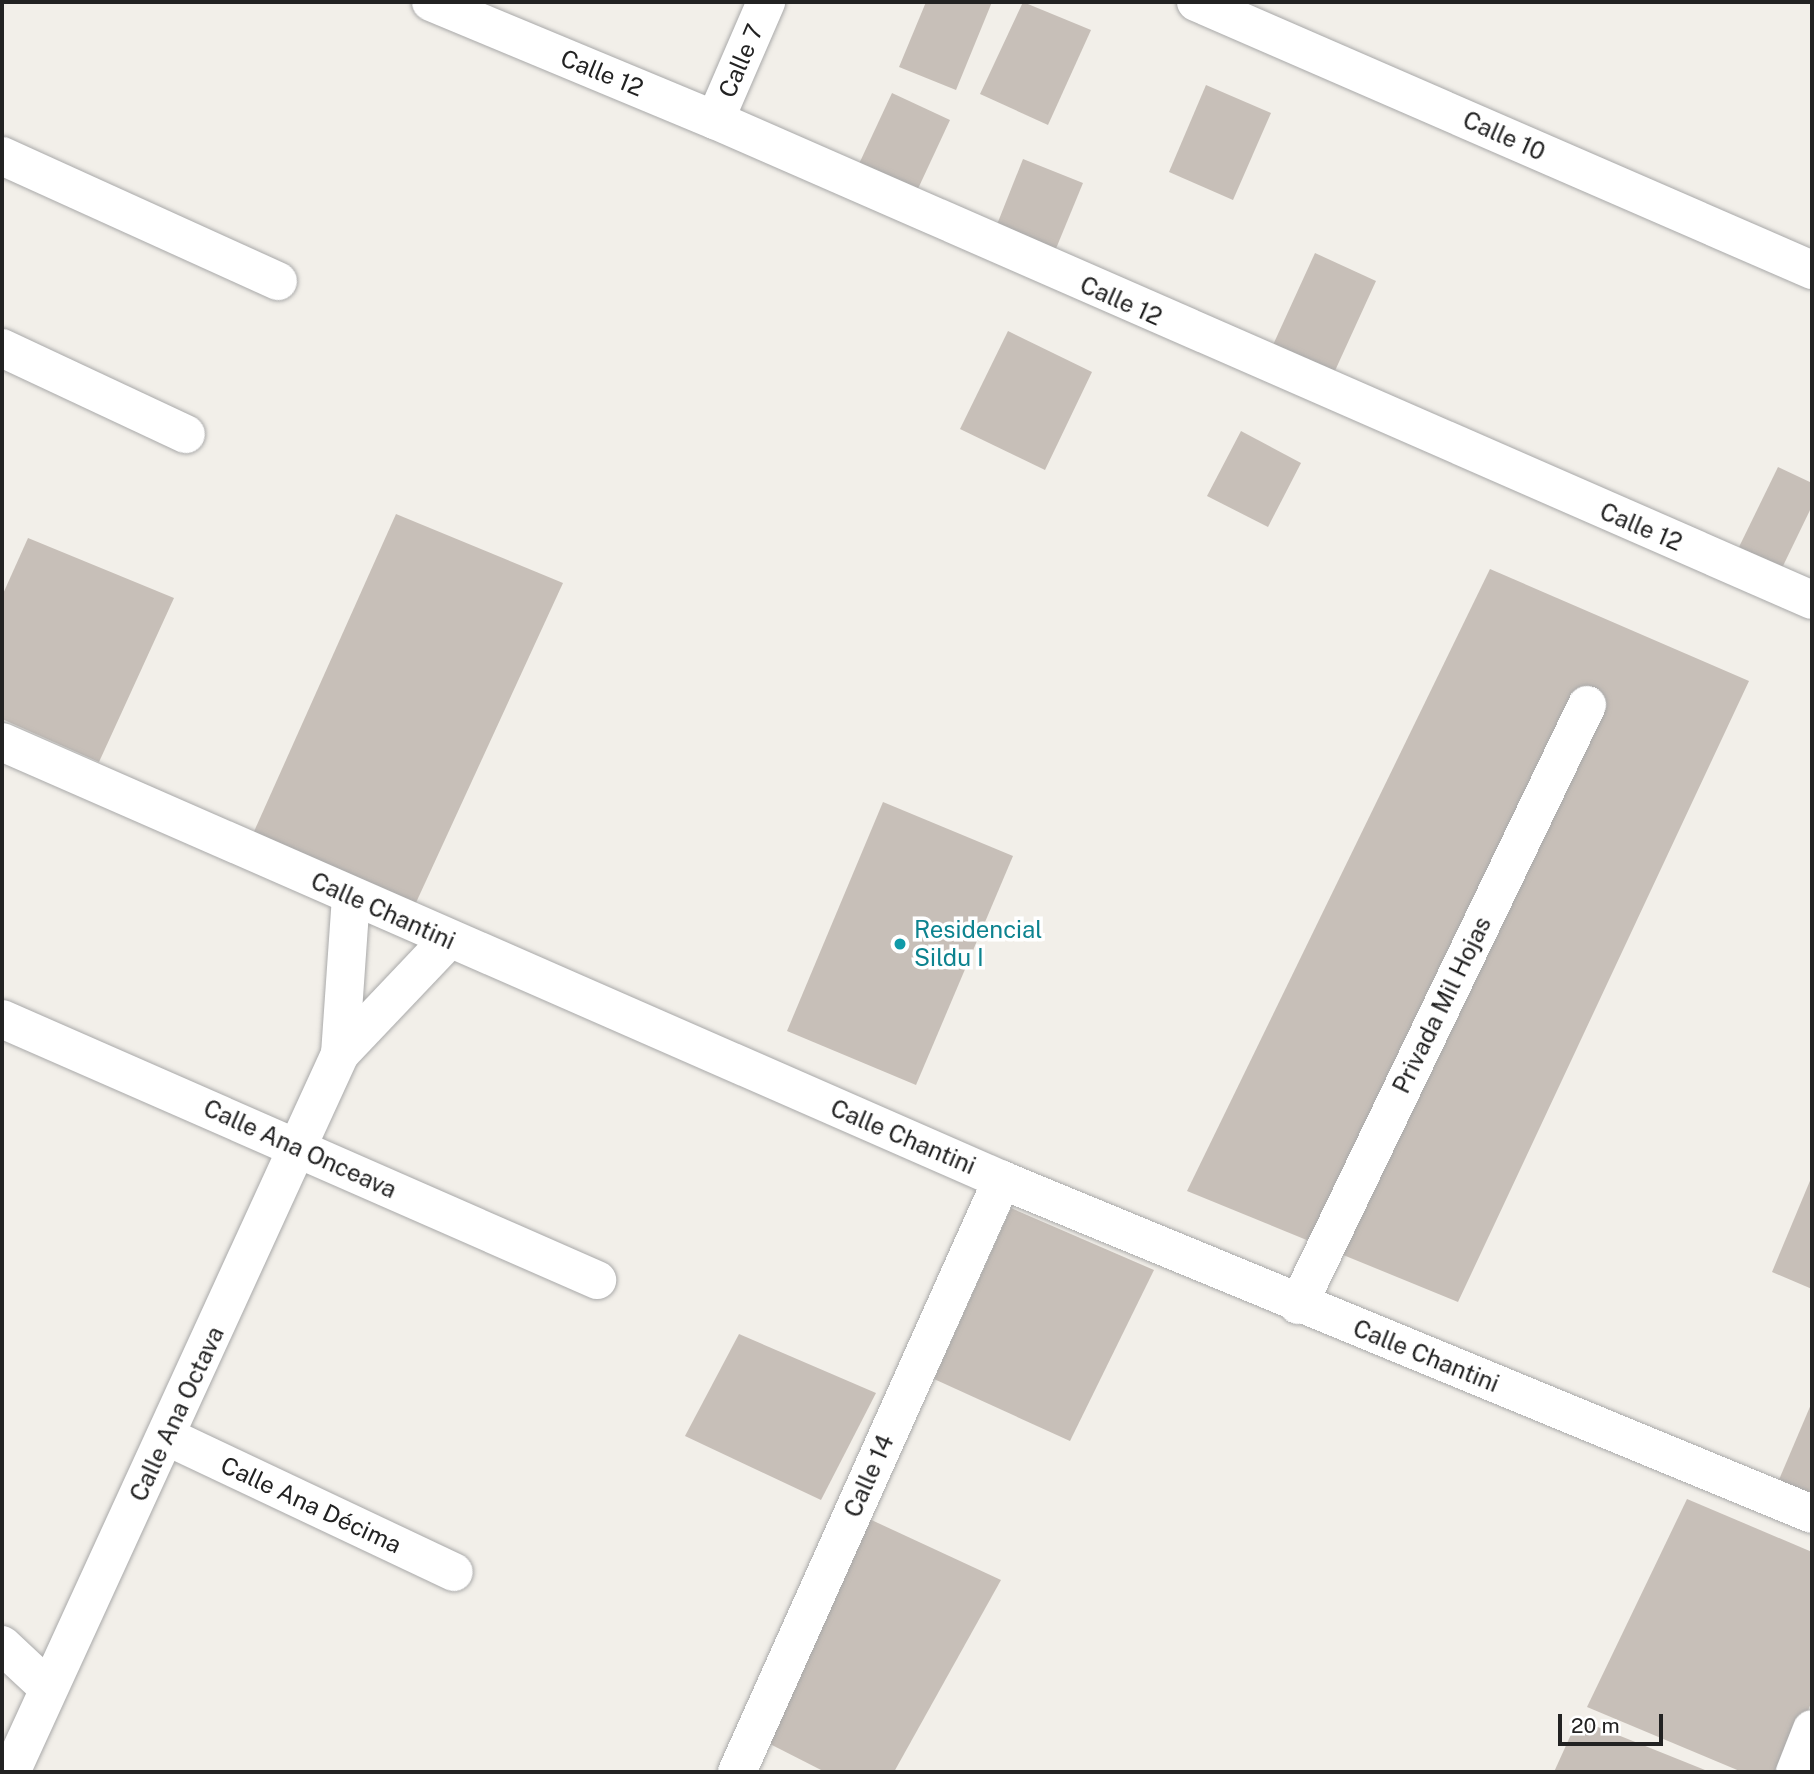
<!DOCTYPE html>
<meta charset="utf-8">
<style>
body{margin:0}
#map{position:relative;width:1814px;height:1774px;overflow:hidden;background:#f2efe9;font-family:"Public Sans",sans-serif}
div>[style]{position:absolute}
.building>*{inset:0;background:#c7bfb8}
.roads{filter:drop-shadow(0 0 2px #a9a9a9) drop-shadow(0 0 2px #a9a9a9)}
.minor>*{height:38px;margin:-19px;padding:0 19px;transform-origin:19px;border-radius:19px;background:#fff}
.dots>*{width:19px;height:19px;translate:-50% -50%;box-sizing:border-box;border:4px solid #fff;border-radius:50%}
span{translate:-50% -50%;white-space:nowrap;text-align:center;line-height:1.15;-webkit-text-stroke:7px #fff;paint-order:stroke}
.street-label{font-size:24px;color:#222}
.culture-label{font-size:24px;color:#0d838f}
.left{translate:0 -50%;text-align:left}
.frame{position:absolute;inset:0;border:4px solid #222;pointer-events:none}
.scale{position:absolute;left:1558px;top:1714px;width:105px;height:32px;box-sizing:border-box;border:4px solid #222;border-top:0;padding-left:9px;font-size:21px;line-height:24px;white-space:nowrap;color:#222;-webkit-text-stroke:5px #fff;paint-order:stroke}
</style>
<div id="map">
<div class="building">
<i style="clip-path:polygon(926px 2px,992px 2px,956px 90px,899px 67px)"></i>
<i style="clip-path:polygon(1023px 2px,1091px 30px,1048px 125px,980px 94px)"></i>
<i style="clip-path:polygon(1206px 85px,1271px 113px,1233px 200px,1169px 172px)"></i>
<i style="clip-path:polygon(892px 93px,950px 120px,916px 193px,858px 166px)"></i>
<i style="clip-path:polygon(1023px 159px,1083px 183px,1055px 251px,996px 227px)"></i>
<i style="clip-path:polygon(1315px 253px,1376px 281px,1328px 386px,1267px 358px)"></i>
<i style="clip-path:polygon(1008px 331px,1092px 372px,1045px 470px,960px 429px)"></i>
<i style="clip-path:polygon(1241px 431px,1301px 463px,1268px 527px,1207px 496px)"></i>
<i style="clip-path:polygon(1778px 467px,1812px 483px,1812px 506px,1782px 568px,1739px 547px)"></i>
<i style="clip-path:polygon(396px 514px,563px 583px,414px 907px,252px 836px)"></i>
<i style="clip-path:polygon(28px 538px,174px 598px,99px 762px,2px 719px,2px 596px)"></i>
<i style="clip-path:polygon(1490px 569px,1749px 681px,1458px 1302px,1187px 1191px)"></i>
<i style="clip-path:polygon(883px 802px,1013px 856px,916px 1085px,787px 1031px)"></i>
<i style="clip-path:polygon(1812px 1176px,1812px 1289px,1772px 1272px)"></i>
<i style="clip-path:polygon(1011px 1208px,1154px 1270px,1070px 1441px,934px 1379px)"></i>
<i style="clip-path:polygon(739px 1334px,876px 1393px,821px 1500px,685px 1436px)"></i>
<i style="clip-path:polygon(1812px 1402px,1812px 1496px,1778px 1482px)"></i>
<i style="clip-path:polygon(1687px 1499px,1812px 1552px,1812px 1701px,1782px 1772px,1742px 1772px,1587px 1707px)"></i>
<i style="clip-path:polygon(865px 1517px,1001px 1580px,894px 1772px,825px 1772px,768px 1743px)"></i>
<i style="clip-path:polygon(1578px 1719px,1710px 1772px,1554px 1772px)"></i>
</div>
<div class="roads">
<div class="minor">
<i style="left:431px;top:2px;width:308px;rotate:22.6deg"></i>
<i style="left:715px;top:120px;width:1197px;rotate:23.63deg"></i>
<i style="left:1196px;top:2px;width:672px;rotate:23.51deg"></i>
<i style="left:715px;top:120px;width:129px;rotate:-66.6deg"></i>
<i style="left:2px;top:156px;width:303px;rotate:24.4deg"></i>
<i style="left:2px;top:348px;width:203px;rotate:25.1deg"></i>
<i style="left:2px;top:742px;width:1092px;rotate:23.65deg"></i>
<i style="left:1002px;top:1180px;width:876px;rotate:22.41deg"></i>
<i style="left:2px;top:1019px;width:650px;rotate:23.68deg"></i>
<i style="left:340px;top:1054px;width:158px;rotate:-86deg"></i>
<i style="left:1298px;top:1305px;width:666px;rotate:-64.28deg"></i>
<i style="left:168px;top:1437px;width:316px;rotate:25.3deg"></i>
<i style="left:2px;top:1645px;width:62px;rotate:43deg"></i>
<i style="left:11px;top:1772px;width:790px;rotate:-65.38deg"></i>
<i style="left:340px;top:1054px;width:157px;rotate:-46.5deg"></i>
<i style="left:737px;top:1772px;width:649px;rotate:-65.89deg"></i>
<i style="left:1795px;top:1772px;width:46px;rotate:-68.4deg"></i>
</div>
</div>
<div class="dots">
<i style="left:900px;top:944px;background:#0f9aa8"></i>
</div>
<div class="street-label">
<span style="left:741px;top:61px;rotate:-67deg">Calle 7</span>
<span style="left:602px;top:73px;rotate:22deg">Calle 12</span>
<span style="left:1504px;top:136px;rotate:24deg">Calle 10</span>
<span style="left:1121px;top:301px;rotate:24deg">Calle 12</span>
<span style="left:1641px;top:527px;rotate:23deg">Calle 12</span>
<span style="left:383px;top:911px;rotate:24deg">Calle Chantini</span>
<span style="left:1442px;top:1005px;rotate:-64deg">Privada Mil Hojas</span>
<span style="left:903px;top:1137px;rotate:23deg">Calle Chantini</span>
<span style="left:300px;top:1149px;rotate:24deg">Calle Ana Onceava</span>
<span style="left:1426px;top:1356px;rotate:22deg">Calle Chantini</span>
<span style="left:177px;top:1414px;rotate:-65deg">Calle Ana Octava</span>
<span style="left:869px;top:1476px;rotate:-66deg">Calle 14</span>
<span style="left:311px;top:1505px;rotate:25deg">Calle Ana Décima</span>
</div>
<div class="culture-label">
<span class="left" style="left:914px;top:944px">Residencial<br>Sildu I</span>
</div>
<div class="frame"></div>
<div class="scale">20 m</div>
</div>
